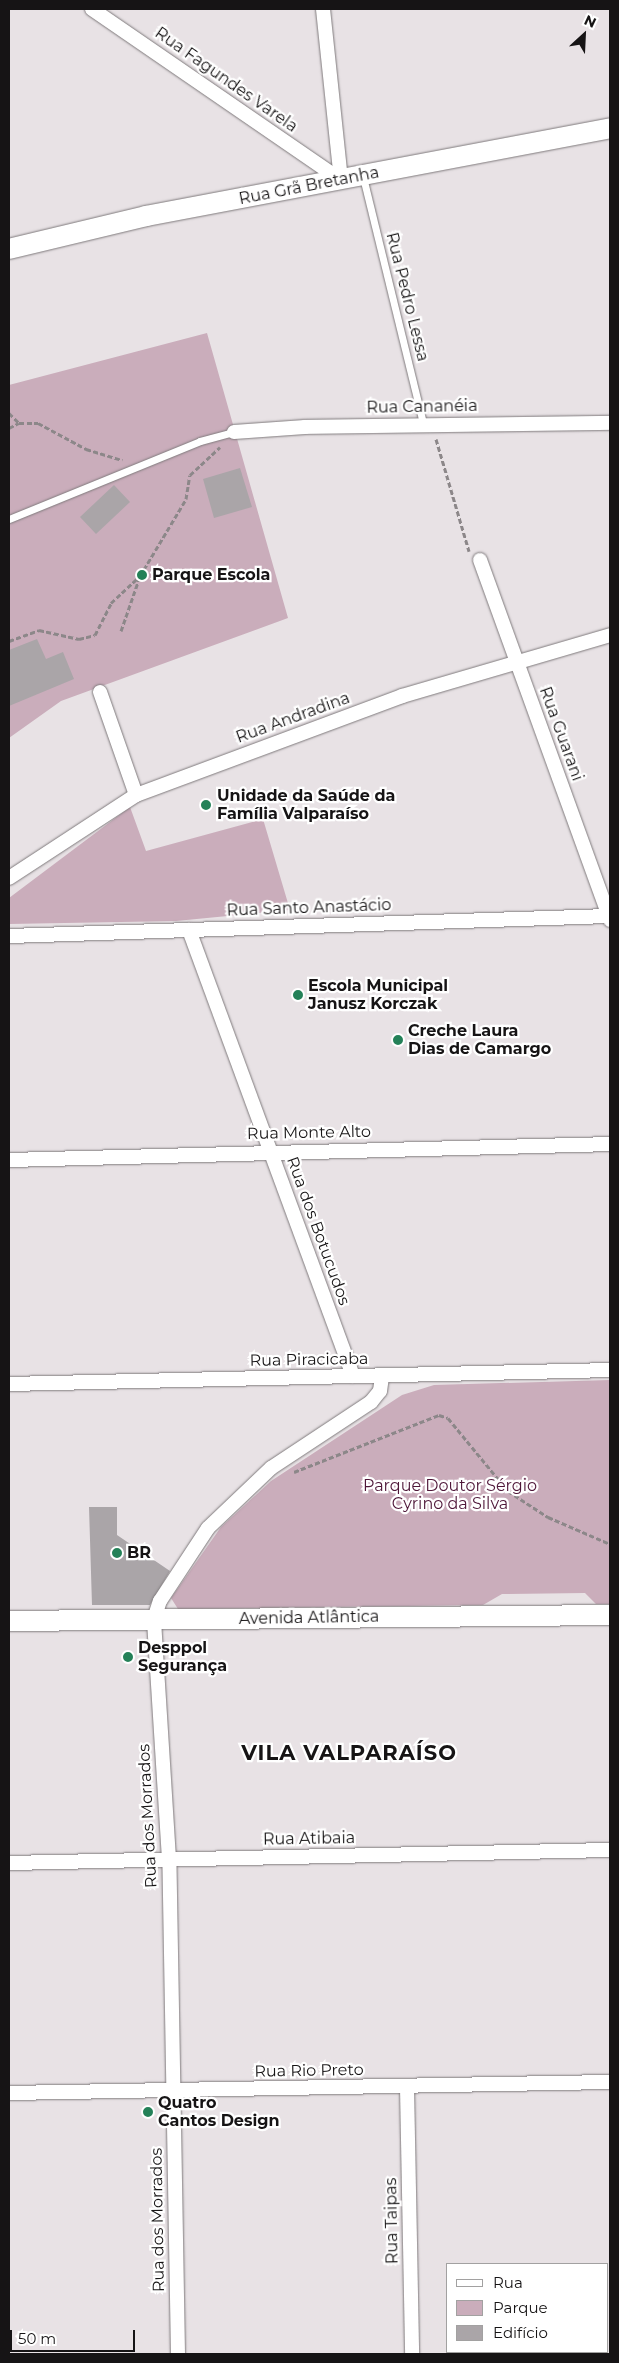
<!DOCTYPE html>
<meta charset="utf-8">
<style>
body{margin:0}
#map{position:relative;width:619px;height:2363px;overflow:hidden;background:#e8e2e5;font-family:Montserrat,sans-serif}
div>[style]{position:absolute}
.green>*{inset:0;background:#caadbb}
.building>*{inset:0;background:#aaa5a8}
.path>*{height:3px;margin-top:-1.5px;transform-origin:0;background:repeating-linear-gradient(90deg,#8c8789 0 5px,transparent 0 7.5px)}
.roads{filter:drop-shadow(0 0 1px #7f7a7c) drop-shadow(0 0 1px #7f7a7c)}
.lane>*{height:7px;margin:-3.5px;padding:0 3.5px;transform-origin:3.5px;border-radius:3.5px;background:#fff}
.street>*{height:14px;margin:-7px;padding:0 7px;transform-origin:7px;border-radius:7px;background:#fff}
.secondary>*{height:20px;margin:-10px;padding:0 10px;transform-origin:10px;border-radius:10px;background:#fff}
.dots>*{width:14px;height:14px;translate:-50% -50%;box-sizing:border-box;border:2px solid #fff;border-radius:50%}
span{translate:-50% -50%;white-space:nowrap;text-align:center;line-height:1.15;-webkit-text-stroke:4.5px #fff;paint-order:stroke}
.street-label{font-size:16px;color:#161415}
.poi-label{font-size:16px;color:#161415;font-weight:700}
.left{translate:0 -50%;text-align:left}
.park-label{font-size:16px;color:#4e1638}
.district-label{font-size:21px;color:#161415;font-weight:700;letter-spacing:1px}
.frame{position:absolute;inset:0;border:10px solid #161415;pointer-events:none}
.legend{position:absolute;left:446px;top:2263px;width:162px;height:90px;box-sizing:border-box;background:#fff;border:1px solid #a2a1a1;margin:0;padding:6px 9px;list-style:none;font-size:15px;color:#161415}
.legend li{display:flex;align-items:center;gap:10px;height:25px}
.legend b{width:25px;border:1px solid #a2a1a1}
.north{position:absolute;left:559px;top:10px;width:50px;height:50px;-webkit-text-stroke:4px #fff;paint-order:stroke;rotate:25deg;font-size:14px;font-weight:700;line-height:20px;text-align:center;color:#161415}
.north::after{content:'';display:block;margin:auto;width:18px;height:22px;background:#161415;clip-path:polygon(50% 0,100% 100%,50% 72%,0 100%)}
.scale{position:absolute;left:10px;top:2330px;width:125px;height:22px;box-sizing:border-box;border:2px solid #161415;border-top:0;padding-left:6px;font-size:15px;line-height:18px;white-space:nowrap;color:#161415;-webkit-text-stroke:4px #fff;paint-order:stroke}
</style>
<div id="map">
<div class="green">
<i style="clip-path:polygon(207px 333px,288px 618px,61px 701px,9px 738px,9px 385px)"></i>
<i style="clip-path:polygon(130px 807px,146px 851px,263px 819px,290px 910px,176px 921px,9px 924px,9px 898px)"></i>
<i style="clip-path:polygon(610px 1380px,610px 1604px,596px 1604px,585px 1593px,502px 1594px,483px 1605px,178px 1609px,171px 1598px,221px 1527px,271px 1481px,402px 1395px,434px 1385px)"></i>
</div>
<div class="building">
<i style="clip-path:polygon(240px 468px,252px 507px,214px 518px,203px 479px)"></i>
<i style="clip-path:polygon(114px 485px,130px 502px,96px 534px,80px 517px)"></i>
<i style="clip-path:polygon(37px 639px,46px 659px,63px 652px,74px 679px,9px 706px,9px 650px)"></i>
<i style="clip-path:polygon(89px 1507px,117px 1507px,117px 1535px,170px 1571px,150px 1605px,92px 1605px)"></i>
</div>
<div class="path">
<i style="left:9px;top:413px;width:14px;rotate:45deg"></i>
<i style="left:9px;top:428px;width:11px;rotate:-27deg"></i>
<i style="left:19px;top:423px;width:19px"></i>
<i style="left:38px;top:423px;width:55px;rotate:28.4deg"></i>
<i style="left:86px;top:449px;width:38px;rotate:17deg"></i>
<i style="left:436px;top:439px;width:117px;rotate:73.6deg"></i>
<i style="left:121px;top:631px;width:58px;rotate:-70.9deg"></i>
<i style="left:140px;top:576px;width:90px;rotate:-59.1deg"></i>
<i style="left:186px;top:499px;width:24px;rotate:-81deg"></i>
<i style="left:190px;top:475px;width:41px;rotate:-43deg"></i>
<i style="left:9px;top:641px;width:32px;rotate:-20deg"></i>
<i style="left:39px;top:630px;width:41px;rotate:12.7deg"></i>
<i style="left:79px;top:639px;width:16px;rotate:-14deg"></i>
<i style="left:95px;top:635px;width:36px;rotate:-63deg"></i>
<i style="left:111px;top:603px;width:40px;rotate:-43deg"></i>
<i style="left:294px;top:1472px;width:156px;rotate:-21.5deg"></i>
<i style="left:439px;top:1415px;width:9px;rotate:18deg"></i>
<i style="left:448px;top:1418px;width:94px;rotate:50.6deg"></i>
<i style="left:508px;top:1491px;width:48px;rotate:33deg"></i>
<i style="left:548px;top:1517px;width:68px;rotate:23.5deg"></i>
</div>
<div class="roads">
<div class="lane">
<i style="left:363px;top:177px;width:254px;rotate:76.3deg"></i>
<i style="left:9px;top:519px;width:206px;rotate:-22.2deg"></i>
<i style="left:200px;top:441px;width:35px;rotate:-15deg"></i>
</div>
<div class="street">
<i style="left:92px;top:9px;width:302px;rotate:34.5deg"></i>
<i style="left:323px;top:9px;width:172px;rotate:84deg"></i>
<i style="left:234px;top:432px;width:71px;rotate:-4deg"></i>
<i style="left:305px;top:427px;width:305px;rotate:-0.8deg"></i>
<i style="left:480px;top:560px;width:383px;rotate:70.1deg"></i>
<i style="left:100px;top:692px;width:109px;rotate:70.7deg"></i>
<i style="left:9px;top:878px;width:152px;rotate:-33.2deg"></i>
<i style="left:136px;top:795px;width:284px;rotate:-20.4deg"></i>
<i style="left:402px;top:696px;width:217px;rotate:-16.3deg"></i>
<i style="left:189px;top:930px;width:475px;rotate:69.8deg"></i>
<i style="left:9px;top:936px;width:601px;rotate:-1.91deg"></i>
<i style="left:9px;top:1160px;width:601px;rotate:-1.52deg"></i>
<i style="left:9px;top:1384px;width:601px;rotate:-1.33deg"></i>
<i style="left:9px;top:1863px;width:601px;rotate:-1.24deg"></i>
<i style="left:407px;top:2087px;width:267px;rotate:88.9deg"></i>
<i style="left:9px;top:2093px;width:601px;rotate:-1.05deg"></i>
<i style="left:178px;top:2354px;width:495px;rotate:-91deg"></i>
<i style="left:169px;top:1859px;width:240px;rotate:-93.6deg"></i>
<i style="left:154px;top:1619px;width:19px;rotate:-72deg"></i>
<i style="left:160px;top:1601px;width:87px;rotate:-56.7deg"></i>
<i style="left:208px;top:1528px;width:87px;rotate:-43.6deg"></i>
<i style="left:271px;top:1468px;width:120px;rotate:-33.4deg"></i>
<i style="left:371px;top:1402px;width:14px;rotate:-51deg"></i>
<i style="left:380px;top:1391px;width:15px;rotate:-82deg"></i>
</div>
<div class="secondary">
<i style="left:9px;top:249px;width:141px;rotate:-13.5deg"></i>
<i style="left:146px;top:216px;width:472px;rotate:-10.7deg"></i>
<i style="left:9px;top:1621px;width:601px;rotate:-0.57deg"></i>
</div>
</div>
<div class="dots">
<i style="left:142px;top:575px;background:#248158"></i>
<i style="left:206px;top:805px;background:#248158"></i>
<i style="left:298px;top:995px;background:#248158"></i>
<i style="left:398px;top:1040px;background:#248158"></i>
<i style="left:117px;top:1553px;background:#248158"></i>
<i style="left:128px;top:1657px;background:#248158"></i>
<i style="left:148px;top:2112px;background:#248158"></i>
</div>
<div class="street-label">
<span style="left:226px;top:80px;rotate:35deg">Rua Fagundes Varela</span>
<span style="left:309px;top:186px;rotate:-11deg">Rua Grã Bretanha</span>
<span style="left:407px;top:297px;rotate:76deg">Rua Pedro Lessa</span>
<span style="left:422px;top:407px;rotate:-1deg">Rua Cananéia</span>
<span style="left:293px;top:718px;rotate:-20deg">Rua Andradina</span>
<span style="left:561px;top:734px;rotate:70deg">Rua Guarani</span>
<span style="left:309px;top:908px;rotate:-2deg">Rua Santo Anastácio</span>
<span style="left:309px;top:1133px;rotate:-1deg">Rua Monte Alto</span>
<span style="left:318px;top:1231px;rotate:70deg">Rua dos Botucudos</span>
<span style="left:309px;top:1360px;rotate:-1deg">Rua Piracicaba</span>
<span style="left:309px;top:1618px;rotate:-1deg">Avenida Atlântica</span>
<span style="left:148px;top:1816px;rotate:-93deg">Rua dos Morrados</span>
<span style="left:309px;top:1839px;rotate:-1deg">Rua Atibaia</span>
<span style="left:309px;top:2071px;rotate:-1deg">Rua Rio Preto</span>
<span style="left:158px;top:2220px;rotate:-91deg">Rua dos Morrados</span>
<span style="left:392px;top:2221px;rotate:-91deg">Rua Taipas</span>
</div>
<div class="poi-label">
<span class="left" style="left:152px;top:575px">Parque Escola</span>
<span class="left" style="left:217px;top:805px">Unidade da Saúde da<br>Família Valparaíso</span>
<span class="left" style="left:308px;top:995px">Escola Municipal<br>Janusz Korczak</span>
<span class="left" style="left:408px;top:1040px">Creche Laura<br>Dias de Camargo</span>
<span class="left" style="left:127px;top:1553px">BR</span>
<span class="left" style="left:138px;top:1657px">Desppol<br>Segurança</span>
<span class="left" style="left:158px;top:2112px">Quatro<br>Cantos Design</span>
</div>
<div class="park-label">
<span style="left:450px;top:1495px">Parque Doutor Sérgio<br>Cyrino da Silva</span>
</div>
<div class="district-label">
<span style="left:349px;top:1753px">VILA VALPARAÍSO</span>
</div>
<div class="frame"></div>
<ul class="legend">
<li><b style="height:6px;background:#fff"></b>Rua</li>
<li><b style="height:14px;background:#caadbb"></b>Parque</li>
<li><b style="height:14px;background:#aaa5a8"></b>Edifício</li>
</ul>
<div class="north">N</div>
<div class="scale">50 m</div>
</div>
